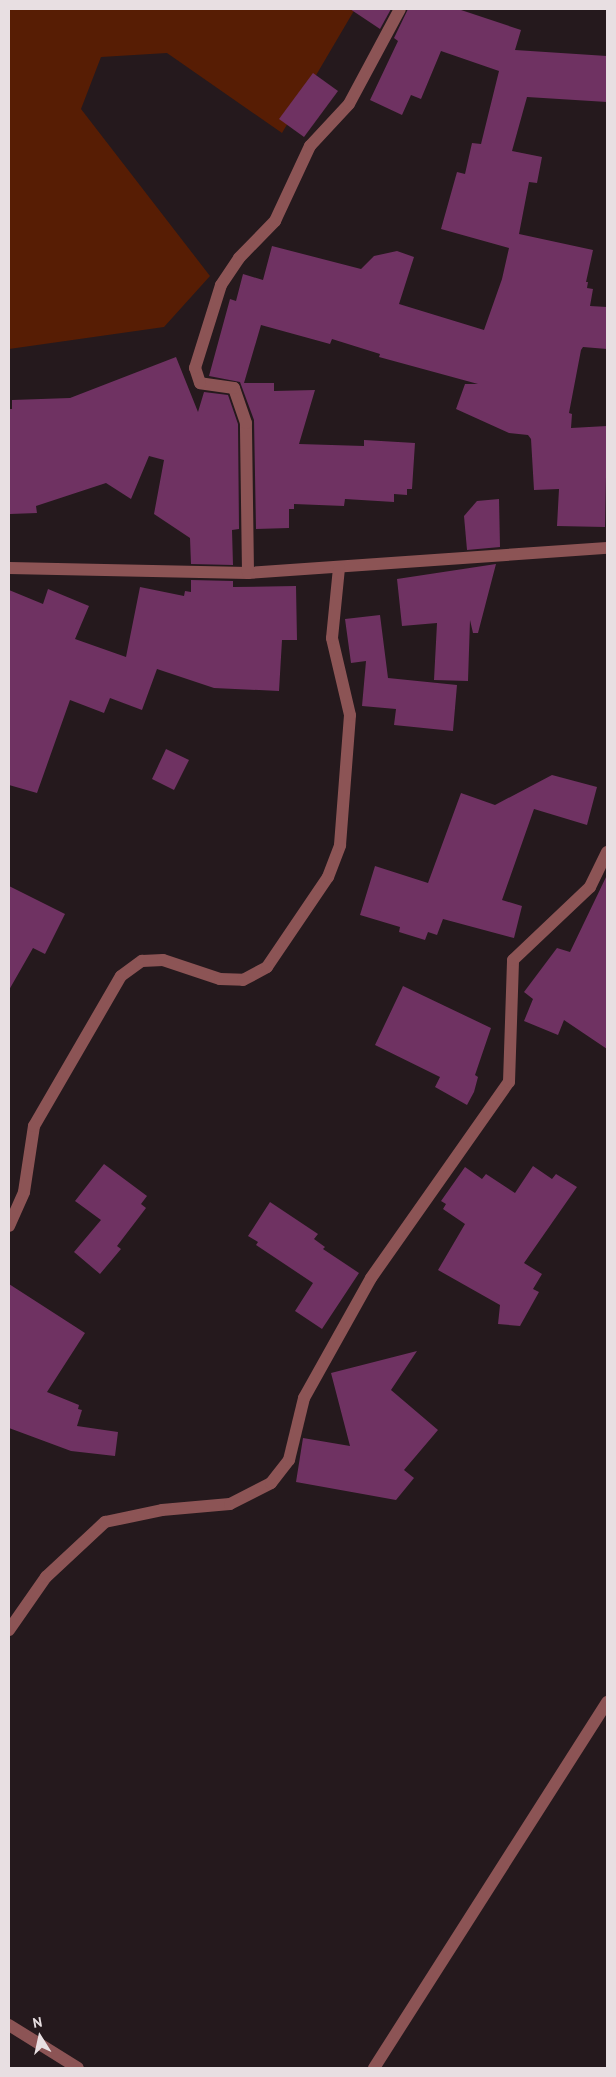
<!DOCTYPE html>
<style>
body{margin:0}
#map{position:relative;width:616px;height:2077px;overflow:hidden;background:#25191d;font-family:"PT Sans",sans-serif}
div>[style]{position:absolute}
.green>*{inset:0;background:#571d04}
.building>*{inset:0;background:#6f3262}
.minor>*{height:12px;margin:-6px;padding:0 6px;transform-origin:6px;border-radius:6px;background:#8c5455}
span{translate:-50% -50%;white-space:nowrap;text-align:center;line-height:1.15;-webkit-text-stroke:4.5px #25191d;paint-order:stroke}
.frame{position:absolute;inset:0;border:10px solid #e8dfe2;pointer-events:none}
.north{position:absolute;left:15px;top:2012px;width:50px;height:50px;-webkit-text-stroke:4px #25191d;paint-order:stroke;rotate:350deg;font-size:14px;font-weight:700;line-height:20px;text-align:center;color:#e8dfe2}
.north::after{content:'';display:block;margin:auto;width:18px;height:22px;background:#e8dfe2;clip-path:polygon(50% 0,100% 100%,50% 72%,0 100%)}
</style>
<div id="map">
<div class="green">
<i style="clip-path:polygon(9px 9px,355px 9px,282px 133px,167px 53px,101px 57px,81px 109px,210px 276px,164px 327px,9px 349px)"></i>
</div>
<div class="building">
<i style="clip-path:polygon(350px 9px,391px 9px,380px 29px)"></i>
<i style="clip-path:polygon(408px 9px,458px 9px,521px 30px,515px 50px,607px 56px,607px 102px,527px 97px,512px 151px,542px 157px,537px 183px,529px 182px,519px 234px,593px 250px,586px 282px,588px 282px,587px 288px,593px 289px,590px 306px,607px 307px,607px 349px,583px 347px,581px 350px,569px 413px,572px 414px,571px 428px,607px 426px,605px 527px,557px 526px,559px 489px,534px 490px,531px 439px,528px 435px,509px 433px,456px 409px,465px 384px,478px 384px,379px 357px,380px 354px,332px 339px,330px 344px,261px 325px,244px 383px,274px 383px,274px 391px,315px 390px,299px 444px,364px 446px,364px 440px,415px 443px,412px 489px,407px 489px,407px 495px,394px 494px,394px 502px,345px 499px,344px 506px,294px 504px,294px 509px,289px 509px,289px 528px,256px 529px,254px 420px,240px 382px,209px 376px,230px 299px,236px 301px,243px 274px,263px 280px,272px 246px,361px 269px,374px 256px,397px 251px,414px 257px,399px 304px,484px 330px,502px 279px,509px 248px,441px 229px,457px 172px,465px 174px,472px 143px,481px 144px,499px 71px,441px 51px,421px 99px,411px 95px,402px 115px,370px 100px,398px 41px,394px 38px)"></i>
<i style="clip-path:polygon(313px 73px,338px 91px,304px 137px,279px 119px)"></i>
<i style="clip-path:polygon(176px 357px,198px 412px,204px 392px,228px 395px,238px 424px,239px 529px,232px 530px,233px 565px,191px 564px,190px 538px,154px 514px,164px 460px,149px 456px,131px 499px,106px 483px,36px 506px,37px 513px,10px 514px,9px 409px,12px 409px,12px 400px,70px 398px)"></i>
<i style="clip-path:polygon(499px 499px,500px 547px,467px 550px,464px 516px,477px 501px)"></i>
<i style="clip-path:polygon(496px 564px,478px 633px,473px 633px,470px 620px,468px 681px,434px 680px,437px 623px,402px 626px,397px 579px)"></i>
<i style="clip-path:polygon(191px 580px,233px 581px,233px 587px,296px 586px,297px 640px,282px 640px,279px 691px,214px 688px,157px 669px,142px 710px,110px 698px,104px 713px,70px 700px,37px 793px,9px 785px,9px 590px,43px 604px,48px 589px,89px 606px,75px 639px,126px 657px,140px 587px,184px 596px,185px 591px,191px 592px)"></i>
<i style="clip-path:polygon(380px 615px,388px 678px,457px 685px,453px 731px,394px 725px,396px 709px,362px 706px,366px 661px,351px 663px,345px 619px)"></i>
<i style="clip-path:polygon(166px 749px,189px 760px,174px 790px,152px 779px)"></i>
<i style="clip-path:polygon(552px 775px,597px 787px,587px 825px,534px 809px,502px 900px,522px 906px,514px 938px,443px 919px,437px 935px,428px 932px,425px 940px,399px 932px,400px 927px,360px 915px,375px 866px,428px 883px,461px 793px,495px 805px)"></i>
<i style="clip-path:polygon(607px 875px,607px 1049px,564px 1020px,558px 1035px,524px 1021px,533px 999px,524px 992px,557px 948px,570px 952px)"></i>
<i style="clip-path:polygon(9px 886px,65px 914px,45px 954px,33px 948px,9px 990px)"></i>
<i style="clip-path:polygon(403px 986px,491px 1028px,475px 1075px,478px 1077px,474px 1092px,467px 1105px,435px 1087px,440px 1077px,375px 1045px)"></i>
<i style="clip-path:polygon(104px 1164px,147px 1196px,141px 1204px,146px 1208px,117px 1246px,121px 1249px,100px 1274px,74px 1252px,101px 1220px,75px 1201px)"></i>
<i style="clip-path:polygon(533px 1166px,552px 1179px,556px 1174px,577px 1187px,524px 1263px,542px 1274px,533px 1289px,539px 1292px,520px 1326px,498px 1324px,500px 1305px,438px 1270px,465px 1224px,443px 1209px,446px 1204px,441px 1201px,465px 1167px,482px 1179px,486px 1174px,515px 1193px)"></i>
<i style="clip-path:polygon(270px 1202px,318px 1234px,314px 1239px,325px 1247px,323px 1249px,359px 1273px,322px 1329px,295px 1311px,313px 1283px,256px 1245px,258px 1242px,248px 1236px)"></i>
<i style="clip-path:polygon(9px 1284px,85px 1333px,47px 1392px,79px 1405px,78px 1409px,82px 1410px,77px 1426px,118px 1432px,115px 1456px,71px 1451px,9px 1428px)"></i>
<i style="clip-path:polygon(417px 1351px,391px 1390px,438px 1430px,404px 1470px,414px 1478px,396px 1500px,296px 1482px,303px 1438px,350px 1446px,331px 1373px)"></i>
</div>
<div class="minor">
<i style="left:9px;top:568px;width:239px;rotate:1.2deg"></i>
<i style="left:248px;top:573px;width:360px;rotate:-4deg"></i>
<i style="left:248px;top:573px;width:150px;rotate:-90.8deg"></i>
<i style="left:246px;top:423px;width:37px;rotate:-109deg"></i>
<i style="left:234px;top:388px;width:34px;rotate:-172deg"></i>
<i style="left:200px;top:383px;width:16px;rotate:-108deg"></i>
<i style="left:195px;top:368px;width:87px;rotate:-72.6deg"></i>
<i style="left:221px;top:285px;width:32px;rotate:-56deg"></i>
<i style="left:239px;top:258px;width:52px;rotate:-45.8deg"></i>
<i style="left:275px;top:221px;width:83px;rotate:-65deg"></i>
<i style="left:310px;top:146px;width:57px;rotate:-47.1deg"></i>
<i style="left:349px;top:104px;width:108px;rotate:-61.8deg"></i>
<i style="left:9px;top:1226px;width:37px;rotate:-66deg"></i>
<i style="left:24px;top:1192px;width:67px;rotate:-81.4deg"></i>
<i style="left:34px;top:1126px;width:173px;rotate:-59.9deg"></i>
<i style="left:121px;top:976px;width:26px;rotate:-36deg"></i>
<i style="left:142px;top:961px;width:21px;rotate:-3deg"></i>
<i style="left:163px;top:960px;width:60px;rotate:18.4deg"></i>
<i style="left:220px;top:979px;width:23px;rotate:2deg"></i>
<i style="left:243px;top:980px;width:27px;rotate:-28deg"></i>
<i style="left:267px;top:967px;width:109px;rotate:-55.9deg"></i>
<i style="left:328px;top:877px;width:34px;rotate:-69deg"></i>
<i style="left:340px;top:845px;width:130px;rotate:-85.6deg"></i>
<i style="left:350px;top:715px;width:79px;rotate:-103.2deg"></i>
<i style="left:332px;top:638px;width:70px;rotate:-84.3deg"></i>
<i style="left:9px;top:1630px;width:65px;rotate:-55.1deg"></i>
<i style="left:46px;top:1577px;width:81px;rotate:-43deg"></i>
<i style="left:105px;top:1522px;width:58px;rotate:-11.9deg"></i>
<i style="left:162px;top:1510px;width:68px;rotate:-5deg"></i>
<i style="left:230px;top:1504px;width:46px;rotate:-27.1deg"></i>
<i style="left:271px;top:1483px;width:29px;rotate:-52deg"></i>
<i style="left:289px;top:1460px;width:64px;rotate:-76.4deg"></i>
<i style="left:304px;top:1398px;width:137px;rotate:-60.8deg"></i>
<i style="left:371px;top:1278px;width:240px;rotate:-54.9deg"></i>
<i style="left:509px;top:1082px;width:122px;rotate:-88.1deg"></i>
<i style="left:513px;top:960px;width:106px;rotate:-43.5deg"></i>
<i style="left:590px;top:887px;width:39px;rotate:-64deg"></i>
<i style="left:9px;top:2025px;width:81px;rotate:31.9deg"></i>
<i style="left:374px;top:2068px;width:434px;rotate:-57.5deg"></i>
</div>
<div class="frame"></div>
<div class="north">N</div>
</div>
